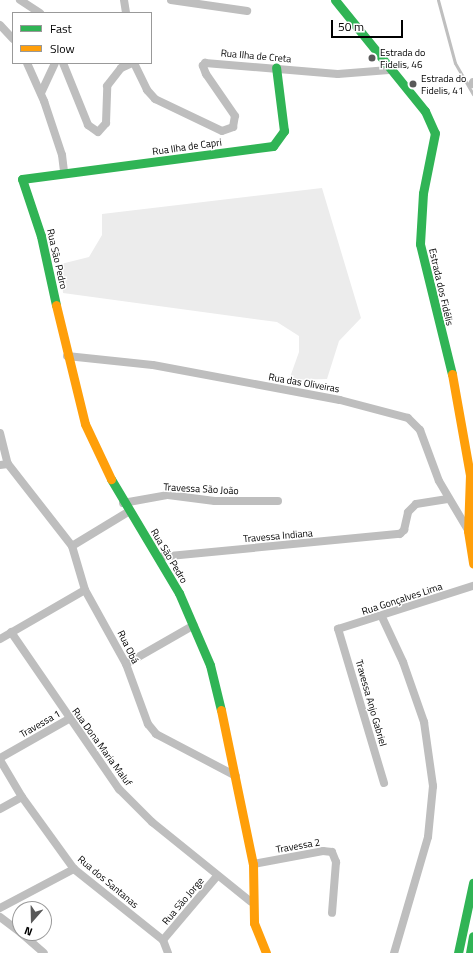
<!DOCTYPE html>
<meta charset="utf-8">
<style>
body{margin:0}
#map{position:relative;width:473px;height:953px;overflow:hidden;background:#fff;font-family:"Titillium Web",sans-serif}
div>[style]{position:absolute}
.green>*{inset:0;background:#ececec}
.stream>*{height:3px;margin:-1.5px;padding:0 1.5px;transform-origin:1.5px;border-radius:1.5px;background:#bfbfbf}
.street>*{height:8px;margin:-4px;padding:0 4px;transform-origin:4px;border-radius:4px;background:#bebebe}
.fast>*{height:9px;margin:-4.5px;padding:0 4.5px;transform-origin:4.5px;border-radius:4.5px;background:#30b455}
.slow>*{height:9px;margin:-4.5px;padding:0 4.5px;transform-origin:4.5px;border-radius:4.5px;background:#ff9f0a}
.dots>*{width:11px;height:11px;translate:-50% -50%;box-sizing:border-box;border:2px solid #fff;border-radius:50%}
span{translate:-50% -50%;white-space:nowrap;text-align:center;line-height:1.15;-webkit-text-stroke:3px #fff;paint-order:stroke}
.poi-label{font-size:10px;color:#000}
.left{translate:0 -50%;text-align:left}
.street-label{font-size:10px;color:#000}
.legend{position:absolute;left:12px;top:12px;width:140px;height:52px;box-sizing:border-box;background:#fff;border:1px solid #999;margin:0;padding:5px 7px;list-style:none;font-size:12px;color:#000}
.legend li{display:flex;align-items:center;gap:8px;height:20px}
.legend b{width:20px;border:1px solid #999}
.north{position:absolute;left:12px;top:901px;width:40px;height:40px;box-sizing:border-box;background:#fff;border:1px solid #999;border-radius:50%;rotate:200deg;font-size:11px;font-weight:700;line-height:16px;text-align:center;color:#000}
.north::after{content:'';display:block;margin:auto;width:14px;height:18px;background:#595959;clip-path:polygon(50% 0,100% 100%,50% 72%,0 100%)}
.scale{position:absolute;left:331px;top:20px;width:72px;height:18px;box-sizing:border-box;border:2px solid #000;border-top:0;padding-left:5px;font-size:12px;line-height:14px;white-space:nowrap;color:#000;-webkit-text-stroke:3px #fff;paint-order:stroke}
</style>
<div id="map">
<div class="green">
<i style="clip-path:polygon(322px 188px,361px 318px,339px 341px,327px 379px,289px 380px,299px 352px,299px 336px,277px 322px,63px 293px,61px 264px,89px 257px,102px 235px,102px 214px)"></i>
</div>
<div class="stream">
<i style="left:438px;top:0;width:65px;rotate:74.9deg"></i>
<i style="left:455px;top:63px;width:36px;rotate:60deg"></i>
</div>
<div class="street">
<i style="left:20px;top:0;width:24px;rotate:33deg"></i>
<i style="left:124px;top:0;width:13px;rotate:81deg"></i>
<i style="left:171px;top:0;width:77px;rotate:8.2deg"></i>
<i style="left:0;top:25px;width:19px;rotate:47deg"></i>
<i style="left:27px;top:63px;width:42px;rotate:65.9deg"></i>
<i style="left:44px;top:101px;width:57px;rotate:71.6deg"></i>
<i style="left:62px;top:155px;width:17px;rotate:83deg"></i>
<i style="left:63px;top:63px;width:67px;rotate:68deg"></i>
<i style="left:88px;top:125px;width:12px;rotate:35deg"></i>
<i style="left:98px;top:132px;width:12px;rotate:-48deg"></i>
<i style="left:106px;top:123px;width:37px;rotate:-88deg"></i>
<i style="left:107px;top:86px;width:23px;rotate:-52deg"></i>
<i style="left:121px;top:68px;width:12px;rotate:-24deg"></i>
<i style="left:134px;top:63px;width:30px;rotate:64deg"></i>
<i style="left:147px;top:90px;width:12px;rotate:48deg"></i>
<i style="left:155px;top:99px;width:74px;rotate:25.5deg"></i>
<i style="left:222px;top:131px;width:12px;rotate:-20deg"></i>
<i style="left:233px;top:127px;width:11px;rotate:-80deg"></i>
<i style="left:235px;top:116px;width:51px;rotate:-124.6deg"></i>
<i style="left:206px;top:74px;width:9px;rotate:-111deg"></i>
<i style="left:203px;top:66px;width:4px;rotate:-56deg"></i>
<i style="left:205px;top:63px;width:133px;rotate:4.7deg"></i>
<i style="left:338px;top:74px;width:51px;rotate:-4.5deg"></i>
<i style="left:472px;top:84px;width:2px;rotate:-63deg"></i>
<i style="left:41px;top:93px;width:33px;rotate:-65deg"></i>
<i style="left:67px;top:356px;width:86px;rotate:6deg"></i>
<i style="left:153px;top:365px;width:190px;rotate:10.6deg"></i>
<i style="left:340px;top:400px;width:70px;rotate:14.8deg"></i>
<i style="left:408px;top:418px;width:17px;rotate:45deg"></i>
<i style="left:420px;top:430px;width:54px;rotate:69.6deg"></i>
<i style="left:439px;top:481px;width:57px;rotate:59.4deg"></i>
<i style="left:0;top:433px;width:32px;rotate:76deg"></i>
<i style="left:8px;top:464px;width:104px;rotate:52deg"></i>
<i style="left:72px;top:546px;width:46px;rotate:73.5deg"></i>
<i style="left:85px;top:590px;width:85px;rotate:61deg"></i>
<i style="left:126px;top:664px;width:64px;rotate:69.9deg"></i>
<i style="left:148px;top:724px;width:13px;rotate:51deg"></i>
<i style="left:156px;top:734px;width:90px;rotate:27.7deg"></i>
<i style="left:0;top:465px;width:8px;rotate:-7deg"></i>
<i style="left:123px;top:503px;width:46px;rotate:-10.1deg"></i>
<i style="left:168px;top:495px;width:47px;rotate:7.3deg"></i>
<i style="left:215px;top:501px;width:63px"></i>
<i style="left:72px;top:546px;width:66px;rotate:-31.3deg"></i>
<i style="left:159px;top:557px;width:242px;rotate:-5.5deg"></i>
<i style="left:400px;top:534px;width:6px;rotate:-45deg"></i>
<i style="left:404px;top:530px;width:18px;rotate:-77deg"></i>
<i style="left:408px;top:512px;width:11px;rotate:-45deg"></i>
<i style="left:416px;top:504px;width:32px;rotate:-9deg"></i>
<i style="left:382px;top:617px;width:50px;rotate:65deg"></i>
<i style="left:403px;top:662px;width:64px;rotate:70.7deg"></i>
<i style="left:424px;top:722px;width:65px;rotate:82deg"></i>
<i style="left:433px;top:786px;width:51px;rotate:95.6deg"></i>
<i style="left:428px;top:837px;width:121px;rotate:106.3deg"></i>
<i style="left:11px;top:632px;width:191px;rotate:55.5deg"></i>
<i style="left:119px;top:789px;width:47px;rotate:45deg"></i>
<i style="left:152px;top:822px;width:127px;rotate:38.9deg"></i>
<i style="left:0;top:639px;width:98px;rotate:-30deg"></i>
<i style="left:126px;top:664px;width:78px;rotate:-29.8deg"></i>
<i style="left:0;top:758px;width:79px;rotate:-29.5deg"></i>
<i style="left:0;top:760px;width:43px;rotate:59.3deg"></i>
<i style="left:22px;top:797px;width:89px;rotate:54.2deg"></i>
<i style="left:74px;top:869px;width:114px;rotate:38.6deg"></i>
<i style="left:163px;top:940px;width:14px;rotate:69deg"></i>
<i style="left:384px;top:783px;width:161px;rotate:-106.6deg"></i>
<i style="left:338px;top:629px;width:142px;rotate:-17.7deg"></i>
<i style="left:0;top:809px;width:25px;rotate:-29deg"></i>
<i style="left:253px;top:864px;width:71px;rotate:-10.5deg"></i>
<i style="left:323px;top:851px;width:9px;rotate:6deg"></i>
<i style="left:332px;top:852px;width:11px;rotate:68deg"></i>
<i style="left:336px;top:862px;width:51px;rotate:94.5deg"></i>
<i style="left:0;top:908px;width:84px;rotate:-27.8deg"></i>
<i style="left:0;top:917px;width:25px;rotate:37deg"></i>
<i style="left:21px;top:933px;width:30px;rotate:41deg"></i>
<i style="left:163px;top:940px;width:84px;rotate:-49.8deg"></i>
</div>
<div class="fast">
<i style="left:335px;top:0;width:143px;rotate:51deg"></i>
<i style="left:425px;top:111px;width:24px;rotate:66deg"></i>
<i style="left:435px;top:133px;width:61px;rotate:101.3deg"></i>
<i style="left:423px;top:193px;width:51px;rotate:93.4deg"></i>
<i style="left:420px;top:244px;width:134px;rotate:76.2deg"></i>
<i style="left:56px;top:305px;width:71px;rotate:-102.3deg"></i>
<i style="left:41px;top:236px;width:60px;rotate:-108.4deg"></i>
<i style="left:22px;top:179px;width:253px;rotate:-7.5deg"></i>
<i style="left:273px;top:146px;width:19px;rotate:-54deg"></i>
<i style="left:284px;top:131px;width:64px;rotate:-97.1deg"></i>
<i style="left:111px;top:479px;width:133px;rotate:59.2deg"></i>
<i style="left:179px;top:593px;width:78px;rotate:66.7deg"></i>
<i style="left:210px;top:665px;width:46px;rotate:76.3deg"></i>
<i style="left:458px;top:953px;width:72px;rotate:-77.9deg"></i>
<i style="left:470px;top:953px;width:17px;rotate:-80deg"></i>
</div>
<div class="slow">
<i style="left:56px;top:305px;width:122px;rotate:76.3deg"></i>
<i style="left:85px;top:424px;width:61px;rotate:64.7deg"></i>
<i style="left:452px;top:374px;width:103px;rotate:79.9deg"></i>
<i style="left:470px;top:475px;width:56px;rotate:92deg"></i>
<i style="left:468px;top:531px;width:33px;rotate:81deg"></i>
<i style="left:221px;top:710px;width:157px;rotate:78.3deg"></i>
<i style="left:253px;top:864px;width:59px;rotate:89deg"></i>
<i style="left:254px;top:923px;width:32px;rotate:68deg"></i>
</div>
<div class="dots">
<i style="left:372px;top:58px;background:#595959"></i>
<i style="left:413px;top:84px;background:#595959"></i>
</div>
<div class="poi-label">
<span class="left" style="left:380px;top:58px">Estrada do<br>Fidelis, 46</span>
<span class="left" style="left:421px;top:84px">Estrada do<br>Fidelis, 41</span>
</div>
<div class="street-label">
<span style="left:256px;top:56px;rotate:5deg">Rua Ilha de Creta</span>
<span style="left:187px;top:147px;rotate:-8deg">Rua Ilha de Capri</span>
<span style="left:57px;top:259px;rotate:77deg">Rua São Pedro</span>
<span style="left:441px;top:287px;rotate:77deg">Estrada dos Fidélis</span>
<span style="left:304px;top:383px;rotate:10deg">Rua das Oliveiras</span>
<span style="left:201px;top:489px;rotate:3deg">Travessa São João</span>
<span style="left:278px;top:536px;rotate:-5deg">Travessa Indiana</span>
<span style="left:169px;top:556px;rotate:59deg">Rua São Pedro</span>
<span style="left:402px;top:599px;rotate:-18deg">Rua Gonçalves Lima</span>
<span style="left:128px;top:647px;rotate:64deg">Rua Obá</span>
<span style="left:371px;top:703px;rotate:74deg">Travessa Anjo Gabriel</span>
<span style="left:40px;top:724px;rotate:-30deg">Travessa 1</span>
<span style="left:102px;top:747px;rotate:54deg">Rua Dona Maria Maluf</span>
<span style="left:298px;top:846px;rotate:-10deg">Travessa 2</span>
<span style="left:108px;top:882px;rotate:40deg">Rua dos Santanas</span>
<span style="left:183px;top:901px;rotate:-50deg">Rua São Jorge</span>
</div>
<ul class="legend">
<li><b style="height:5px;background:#30b455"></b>Fast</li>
<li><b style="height:5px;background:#ff9f0a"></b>Slow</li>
</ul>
<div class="north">N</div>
<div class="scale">50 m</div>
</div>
